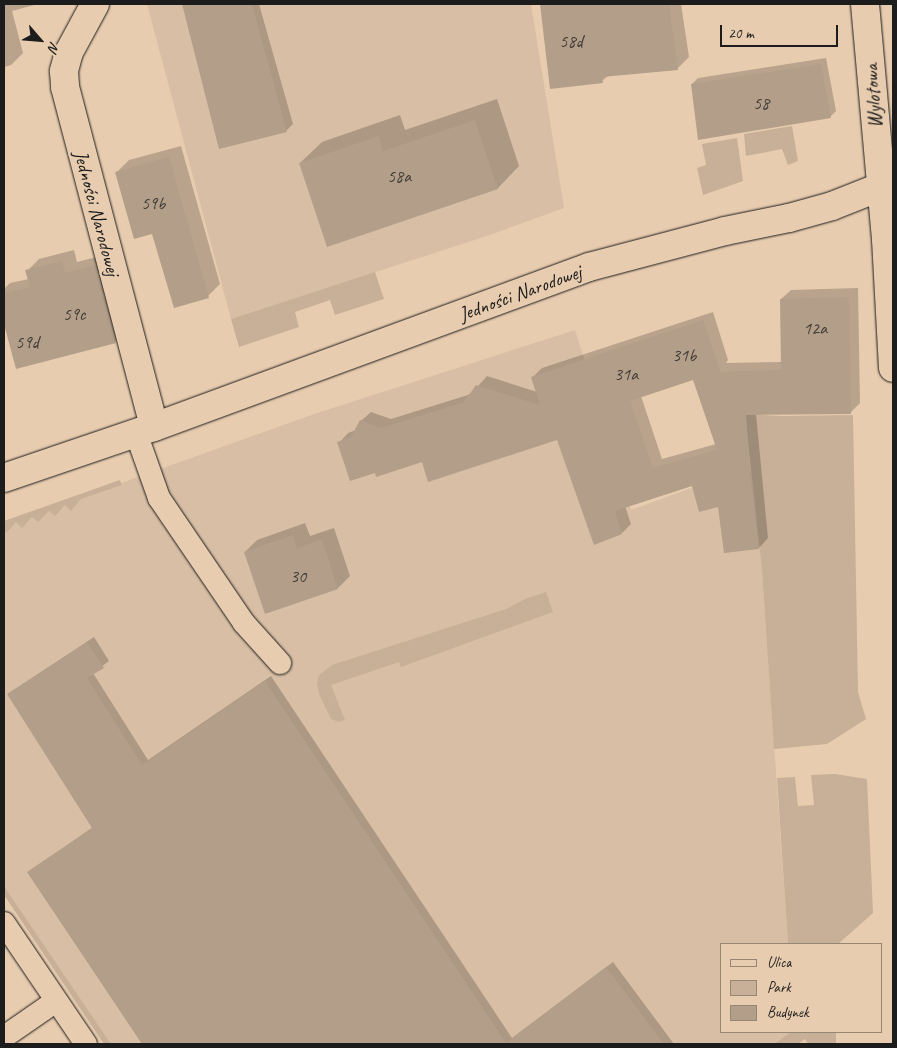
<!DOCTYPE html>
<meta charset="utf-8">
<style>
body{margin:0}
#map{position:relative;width:897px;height:1048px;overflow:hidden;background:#e8ccaf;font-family:Caveat,sans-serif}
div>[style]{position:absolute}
.built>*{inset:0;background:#d8bea4}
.green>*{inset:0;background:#c7b097}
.shadow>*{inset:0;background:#0003}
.building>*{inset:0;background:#b29e89}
.roads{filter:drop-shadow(0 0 1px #1c1c1c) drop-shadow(0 0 1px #1c1c1c)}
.service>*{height:22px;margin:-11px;padding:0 11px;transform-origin:11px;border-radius:11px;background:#e8ccaf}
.minor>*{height:28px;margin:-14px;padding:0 14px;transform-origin:14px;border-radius:14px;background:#e8ccaf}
.tertiary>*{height:28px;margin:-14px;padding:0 14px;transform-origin:14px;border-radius:14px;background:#e8ccaf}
span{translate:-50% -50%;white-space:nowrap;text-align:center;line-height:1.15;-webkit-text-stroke:4.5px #e8ccaf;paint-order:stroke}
.number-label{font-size:18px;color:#423c37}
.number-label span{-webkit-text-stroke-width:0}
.street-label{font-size:20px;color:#1c1c1c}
.frame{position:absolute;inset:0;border:5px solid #1c1c1c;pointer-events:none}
.legend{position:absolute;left:720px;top:943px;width:162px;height:90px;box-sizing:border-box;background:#e8ccaf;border:1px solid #968674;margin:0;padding:6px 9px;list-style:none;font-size:15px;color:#1c1c1c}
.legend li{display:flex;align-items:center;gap:10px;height:25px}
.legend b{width:25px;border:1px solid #968674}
.north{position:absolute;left:15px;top:15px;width:50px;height:50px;-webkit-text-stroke:4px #e8ccaf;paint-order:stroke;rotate:117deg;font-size:14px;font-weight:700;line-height:20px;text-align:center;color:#1c1c1c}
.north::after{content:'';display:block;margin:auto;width:18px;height:22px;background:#1c1c1c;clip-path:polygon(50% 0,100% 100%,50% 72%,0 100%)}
.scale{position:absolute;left:720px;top:25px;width:118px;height:22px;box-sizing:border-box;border:2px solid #1c1c1c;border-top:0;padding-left:6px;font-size:15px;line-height:18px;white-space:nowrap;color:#1c1c1c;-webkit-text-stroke:4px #e8ccaf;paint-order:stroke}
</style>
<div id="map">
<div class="built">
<i style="clip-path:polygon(147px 4px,531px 4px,564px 208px,487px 236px,231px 319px)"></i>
<i style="clip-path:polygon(575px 330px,631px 510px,694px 487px,751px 471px,762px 571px,788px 944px,721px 944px,721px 1032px,791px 1032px,774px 1044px,111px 1044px,4px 886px,4px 525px,314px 414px)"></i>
</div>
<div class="green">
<i style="clip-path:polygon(792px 126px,798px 161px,788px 165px,782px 149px,746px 156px,744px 134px)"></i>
<i style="clip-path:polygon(737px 138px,743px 181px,703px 195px,697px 168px,706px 165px,702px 144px)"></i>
<i style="clip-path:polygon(375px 272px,384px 299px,335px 315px,330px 300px,295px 312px,299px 327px,239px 347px,231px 319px)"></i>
<i style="clip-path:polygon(745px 414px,782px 416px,853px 415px,858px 692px,866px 719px,827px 744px,774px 749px,762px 571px)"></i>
<i style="clip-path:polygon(120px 480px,122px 485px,81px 499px,71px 511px,65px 505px,55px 516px,49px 511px,38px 522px,32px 517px,22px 528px,16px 522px,6px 533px,4px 531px,4px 521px)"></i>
<i style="clip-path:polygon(546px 592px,553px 612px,401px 667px,399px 662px,331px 685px,345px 720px,339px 722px,331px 719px,319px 694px,317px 684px,319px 675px,332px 665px,506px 609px,525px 599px)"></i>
<i style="clip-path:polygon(835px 774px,867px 779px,873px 913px,838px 944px,788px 944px,777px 778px,795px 777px,798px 806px,814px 805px,811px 775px)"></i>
<i style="clip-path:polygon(4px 886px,111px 1044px,104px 1044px,4px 895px)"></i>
<i style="clip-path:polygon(791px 1032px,836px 1032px,836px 1044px,808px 1044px,805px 1039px,798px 1044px,774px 1044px)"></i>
</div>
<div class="shadow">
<i style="clip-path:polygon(4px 4px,38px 4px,12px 11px,23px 53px,11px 65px,4px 67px)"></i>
<i style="clip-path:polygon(183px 4px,259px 4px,293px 124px,287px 130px,220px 148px)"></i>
<i style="clip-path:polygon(542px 4px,681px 4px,689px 57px,678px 68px,609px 75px,602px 81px,551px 87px)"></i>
<i style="clip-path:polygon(826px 58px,836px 111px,830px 117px,692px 84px,698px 78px)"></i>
<i style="clip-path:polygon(497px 99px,519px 166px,498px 188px,328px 245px,300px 163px,322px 142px,400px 115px,405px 130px)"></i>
<i style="clip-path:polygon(181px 146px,220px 284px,208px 296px,153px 232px,116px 173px,129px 160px)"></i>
<i style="clip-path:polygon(74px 250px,77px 262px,108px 254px,127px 329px,115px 341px,17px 368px,4px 319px,4px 289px,10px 283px,29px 279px,27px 271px,39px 259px)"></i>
<i style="clip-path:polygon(evenodd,858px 288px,860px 403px,851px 412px,756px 414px,768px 538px,759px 548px,719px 505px,693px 484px,625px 506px,631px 524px,622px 533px,558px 439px,423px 460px,376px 471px,339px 443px,348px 433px,356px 430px,361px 421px,371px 412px,391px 419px,471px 394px,487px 376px,537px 392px,532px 378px,542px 368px,713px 312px,728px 360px,726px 363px,782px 362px,781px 299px,791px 290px,858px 288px,693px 378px,716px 444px,662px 459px,641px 396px,693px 378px)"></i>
<i style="clip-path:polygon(305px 523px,310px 536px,334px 528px,350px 576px,338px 588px,245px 552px,257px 540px)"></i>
<i style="clip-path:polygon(94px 637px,109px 661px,93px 673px,148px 760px,271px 676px,512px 1038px,613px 962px,674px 1044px,143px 1044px,28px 873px,93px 827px,8px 694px)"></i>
</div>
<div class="building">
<i style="clip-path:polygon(182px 4px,252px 4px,287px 132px,219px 149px)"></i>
<i style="clip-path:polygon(540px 4px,669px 4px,678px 70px,602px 77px,603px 83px,550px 89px)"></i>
<i style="clip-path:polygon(821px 64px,831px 118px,698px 140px,691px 84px)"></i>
<i style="clip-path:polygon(475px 120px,498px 189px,327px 247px,299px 163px,379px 136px,383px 151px)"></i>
<i style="clip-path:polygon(169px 157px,209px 298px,174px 308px,152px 234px,134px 239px,115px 172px)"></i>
<i style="clip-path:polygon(62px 261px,65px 273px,95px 265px,116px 343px,16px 369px,4px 324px,4px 293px,30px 287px,25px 270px)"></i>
<i style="clip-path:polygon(evenodd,849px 297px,851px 414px,746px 415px,750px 471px,759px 549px,724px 553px,718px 507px,699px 512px,692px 486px,615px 511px,622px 534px,594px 545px,557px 440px,428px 482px,422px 462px,376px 477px,375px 473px,350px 481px,337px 442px,351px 437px,360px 420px,381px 428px,464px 402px,476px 385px,540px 405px,531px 377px,703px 320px,720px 371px,717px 372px,781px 370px,780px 299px,849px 297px,693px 380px,717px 450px,653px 468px,630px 401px,693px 380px)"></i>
<i style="clip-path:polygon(293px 535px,297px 548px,322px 539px,338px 589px,265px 614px,244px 552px)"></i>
<i style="clip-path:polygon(87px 642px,104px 668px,87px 678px,142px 765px,265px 681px,506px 1043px,606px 967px,664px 1044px,142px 1044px,27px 872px,92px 828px,7px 694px)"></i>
</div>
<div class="roads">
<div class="service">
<i style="left:136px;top:433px;width:69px;rotate:70.5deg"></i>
<i style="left:159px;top:498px;width:151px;rotate:55.8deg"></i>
<i style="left:244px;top:623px;width:54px;rotate:48deg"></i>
<i style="left:4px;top:923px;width:146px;rotate:55.9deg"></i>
<i style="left:4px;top:1037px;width:63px;rotate:-34.7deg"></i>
</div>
<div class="minor">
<i style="left:95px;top:4px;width:55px;rotate:118.4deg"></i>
<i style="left:69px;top:52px;width:20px;rotate:105deg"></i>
<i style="left:64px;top:71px;width:16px;rotate:86deg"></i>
<i style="left:65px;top:87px;width:351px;rotate:75.3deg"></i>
</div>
<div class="tertiary">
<i style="left:865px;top:4px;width:236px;rotate:84.9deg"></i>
<i style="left:886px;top:239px;width:129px;rotate:86.9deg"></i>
<i style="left:4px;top:478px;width:158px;rotate:-18.8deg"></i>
<i style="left:154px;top:427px;width:463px;rotate:-20.2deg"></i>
<i style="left:589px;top:267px;width:141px;rotate:-14.8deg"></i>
<i style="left:725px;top:231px;width:65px;rotate:-11.5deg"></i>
<i style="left:789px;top:218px;width:45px;rotate:-15.6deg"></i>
<i style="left:832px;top:206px;width:66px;rotate:-21.5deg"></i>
</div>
</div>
<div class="number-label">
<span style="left:571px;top:41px">58d</span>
<span style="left:761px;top:103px">58</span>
<span style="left:399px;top:176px">58a</span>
<span style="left:153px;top:203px">59b</span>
<span style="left:74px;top:314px">59c</span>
<span style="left:815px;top:328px">12a</span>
<span style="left:27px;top:342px">59d</span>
<span style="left:684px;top:355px">31b</span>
<span style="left:626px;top:374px">31a</span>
<span style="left:298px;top:576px">30</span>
</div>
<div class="street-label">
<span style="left:873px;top:96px;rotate:-95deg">Wylotowa</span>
<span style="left:97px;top:213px;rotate:75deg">Jedności Narodowej</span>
<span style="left:520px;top:293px;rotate:-20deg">Jedności Narodowej</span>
</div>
<div class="frame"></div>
<ul class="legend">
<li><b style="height:6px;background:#e8ccaf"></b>Ulica</li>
<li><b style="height:14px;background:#c7b097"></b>Park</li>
<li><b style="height:14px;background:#b29e89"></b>Budynek</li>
</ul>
<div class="north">N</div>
<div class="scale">20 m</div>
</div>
